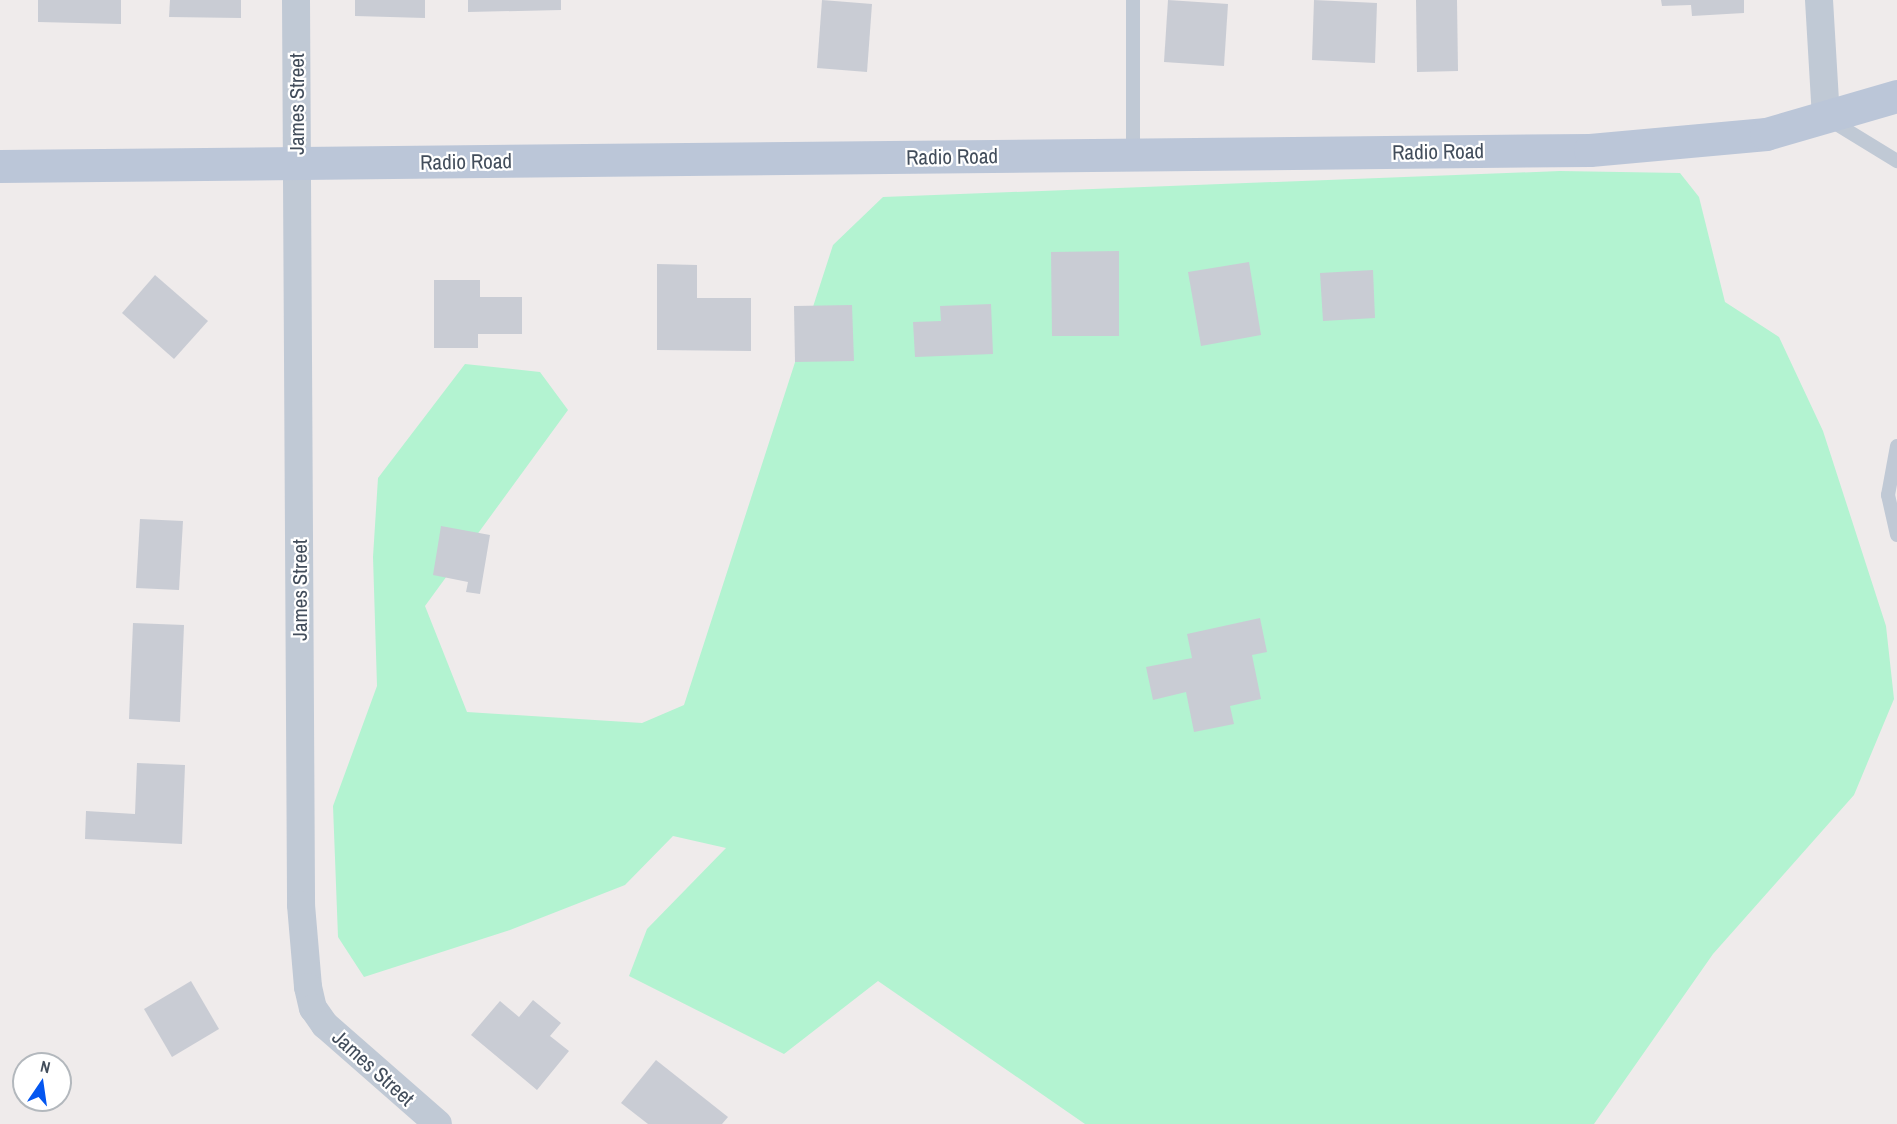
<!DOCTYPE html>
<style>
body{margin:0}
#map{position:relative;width:1897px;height:1124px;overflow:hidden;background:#efebeb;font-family:"Archivo Narrow",sans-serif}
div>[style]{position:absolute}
.green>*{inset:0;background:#b3f3d1}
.building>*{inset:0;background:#c9ccd4}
.lane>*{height:14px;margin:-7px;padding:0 7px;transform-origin:7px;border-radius:7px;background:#c0c9d5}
.street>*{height:28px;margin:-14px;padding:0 14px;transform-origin:14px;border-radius:14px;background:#c0c9d5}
.secondary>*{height:33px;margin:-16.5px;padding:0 16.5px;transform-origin:16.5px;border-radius:16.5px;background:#bbc6d8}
span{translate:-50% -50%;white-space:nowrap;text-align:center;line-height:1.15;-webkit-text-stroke:4.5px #fff;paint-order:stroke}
.street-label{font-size:21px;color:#424d5b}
.north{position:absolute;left:12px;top:1052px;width:60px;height:60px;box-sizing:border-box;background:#fff;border:2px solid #b3b8bd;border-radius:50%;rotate:13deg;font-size:16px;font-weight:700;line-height:24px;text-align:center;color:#424d5b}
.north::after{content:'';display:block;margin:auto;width:21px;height:27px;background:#0456f0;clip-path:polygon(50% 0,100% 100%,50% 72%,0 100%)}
</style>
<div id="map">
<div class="green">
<i style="clip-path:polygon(1560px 171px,1680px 173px,1699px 197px,1725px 302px,1779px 337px,1823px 431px,1886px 626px,1894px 699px,1854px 795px,1713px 954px,1594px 1124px,1085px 1124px,878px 981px,784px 1054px,629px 976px,647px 929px,726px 848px,673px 836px,625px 885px,510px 930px,364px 977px,338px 937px,333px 806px,377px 686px,373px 557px,378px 478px,465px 364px,540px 372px,568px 410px,425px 606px,467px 712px,642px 723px,684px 705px,833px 245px,883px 197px)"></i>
</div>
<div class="building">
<i style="clip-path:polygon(38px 0,121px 0,121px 24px,38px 22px)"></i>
<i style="clip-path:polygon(170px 0,241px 0,241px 18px,169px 17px)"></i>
<i style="clip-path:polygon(355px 0,425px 0,425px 18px,355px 16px)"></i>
<i style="clip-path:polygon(468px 0,561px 0,561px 10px,468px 12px)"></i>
<i style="clip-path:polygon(822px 0,872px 4px,867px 72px,817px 68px)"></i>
<i style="clip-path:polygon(1168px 0,1228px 4px,1224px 66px,1164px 62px)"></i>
<i style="clip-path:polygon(1314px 0,1377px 3px,1375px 63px,1312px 60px)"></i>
<i style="clip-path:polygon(1416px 0,1457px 0,1458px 71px,1417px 72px)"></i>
<i style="clip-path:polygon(1661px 0,1744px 0,1744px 13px,1692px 16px,1691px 5px,1662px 6px)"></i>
<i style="clip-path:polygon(1119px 251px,1119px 336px,1052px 336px,1051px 252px)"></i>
<i style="clip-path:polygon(1249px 262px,1261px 335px,1201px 346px,1188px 272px)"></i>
<i style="clip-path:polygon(657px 264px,697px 265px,697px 298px,751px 298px,751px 351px,657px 350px)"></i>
<i style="clip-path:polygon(1373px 270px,1375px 318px,1323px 321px,1320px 273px)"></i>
<i style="clip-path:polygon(155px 275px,208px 321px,174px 359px,122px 313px)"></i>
<i style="clip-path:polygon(434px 280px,480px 280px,480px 297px,522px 297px,522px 334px,478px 334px,478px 348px,434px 348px)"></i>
<i style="clip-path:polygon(991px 304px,993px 354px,915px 357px,913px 322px,941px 321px,940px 306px)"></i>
<i style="clip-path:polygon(852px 305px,854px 361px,795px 362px,794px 306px)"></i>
<i style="clip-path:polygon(140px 519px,183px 521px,179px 590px,136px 588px)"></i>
<i style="clip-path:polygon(441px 526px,490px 535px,480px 594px,466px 592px,468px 582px,433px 575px)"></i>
<i style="clip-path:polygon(1260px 618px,1267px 652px,1252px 655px,1261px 699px,1230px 706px,1234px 724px,1194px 732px,1186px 692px,1153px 700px,1146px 667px,1192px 658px,1187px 634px)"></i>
<i style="clip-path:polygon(133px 623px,184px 625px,180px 722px,129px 719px)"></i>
<i style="clip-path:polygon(137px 763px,185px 765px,182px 844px,85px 839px,86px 811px,135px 814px)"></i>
<i style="clip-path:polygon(191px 981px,219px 1029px,172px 1057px,144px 1009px)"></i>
<i style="clip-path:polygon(533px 1000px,561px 1023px,550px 1036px,569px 1051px,537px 1090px,471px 1035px,500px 1001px,519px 1017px)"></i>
<i style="clip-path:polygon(656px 1060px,728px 1117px,722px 1124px,648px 1124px,621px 1103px)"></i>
</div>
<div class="lane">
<i style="left:1830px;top:120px;width:79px;rotate:31.5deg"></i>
<i style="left:1133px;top:155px;width:155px;rotate:-90deg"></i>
<i style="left:1897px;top:446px;width:50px;rotate:100.4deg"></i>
<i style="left:1888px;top:495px;width:41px;rotate:77.3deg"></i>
</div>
<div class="street">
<i style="left:296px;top:0;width:905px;rotate:89.68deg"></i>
<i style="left:301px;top:905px;width:82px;rotate:85.1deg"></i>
<i style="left:308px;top:987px;width:22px;rotate:77deg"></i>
<i style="left:313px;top:1008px;width:21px;rotate:55deg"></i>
<i style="left:325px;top:1025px;width:150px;rotate:41.2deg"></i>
<i style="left:1819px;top:0;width:118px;rotate:86.6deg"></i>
</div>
<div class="secondary">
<i style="left:0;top:166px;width:1590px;rotate:-0.58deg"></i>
<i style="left:1590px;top:150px;width:177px;rotate:-5.2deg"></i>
<i style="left:1766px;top:134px;width:136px;rotate:-16.2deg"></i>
</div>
<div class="street-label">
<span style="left:297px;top:104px;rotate:-90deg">James Street</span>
<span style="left:1438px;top:152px;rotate:-1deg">Radio Road</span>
<span style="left:952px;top:157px;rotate:-1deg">Radio Road</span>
<span style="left:466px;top:162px;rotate:-1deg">Radio Road</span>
<span style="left:300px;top:590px;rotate:-90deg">James Street</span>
<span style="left:373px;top:1068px;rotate:42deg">James Street</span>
</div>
<div class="north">N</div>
</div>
